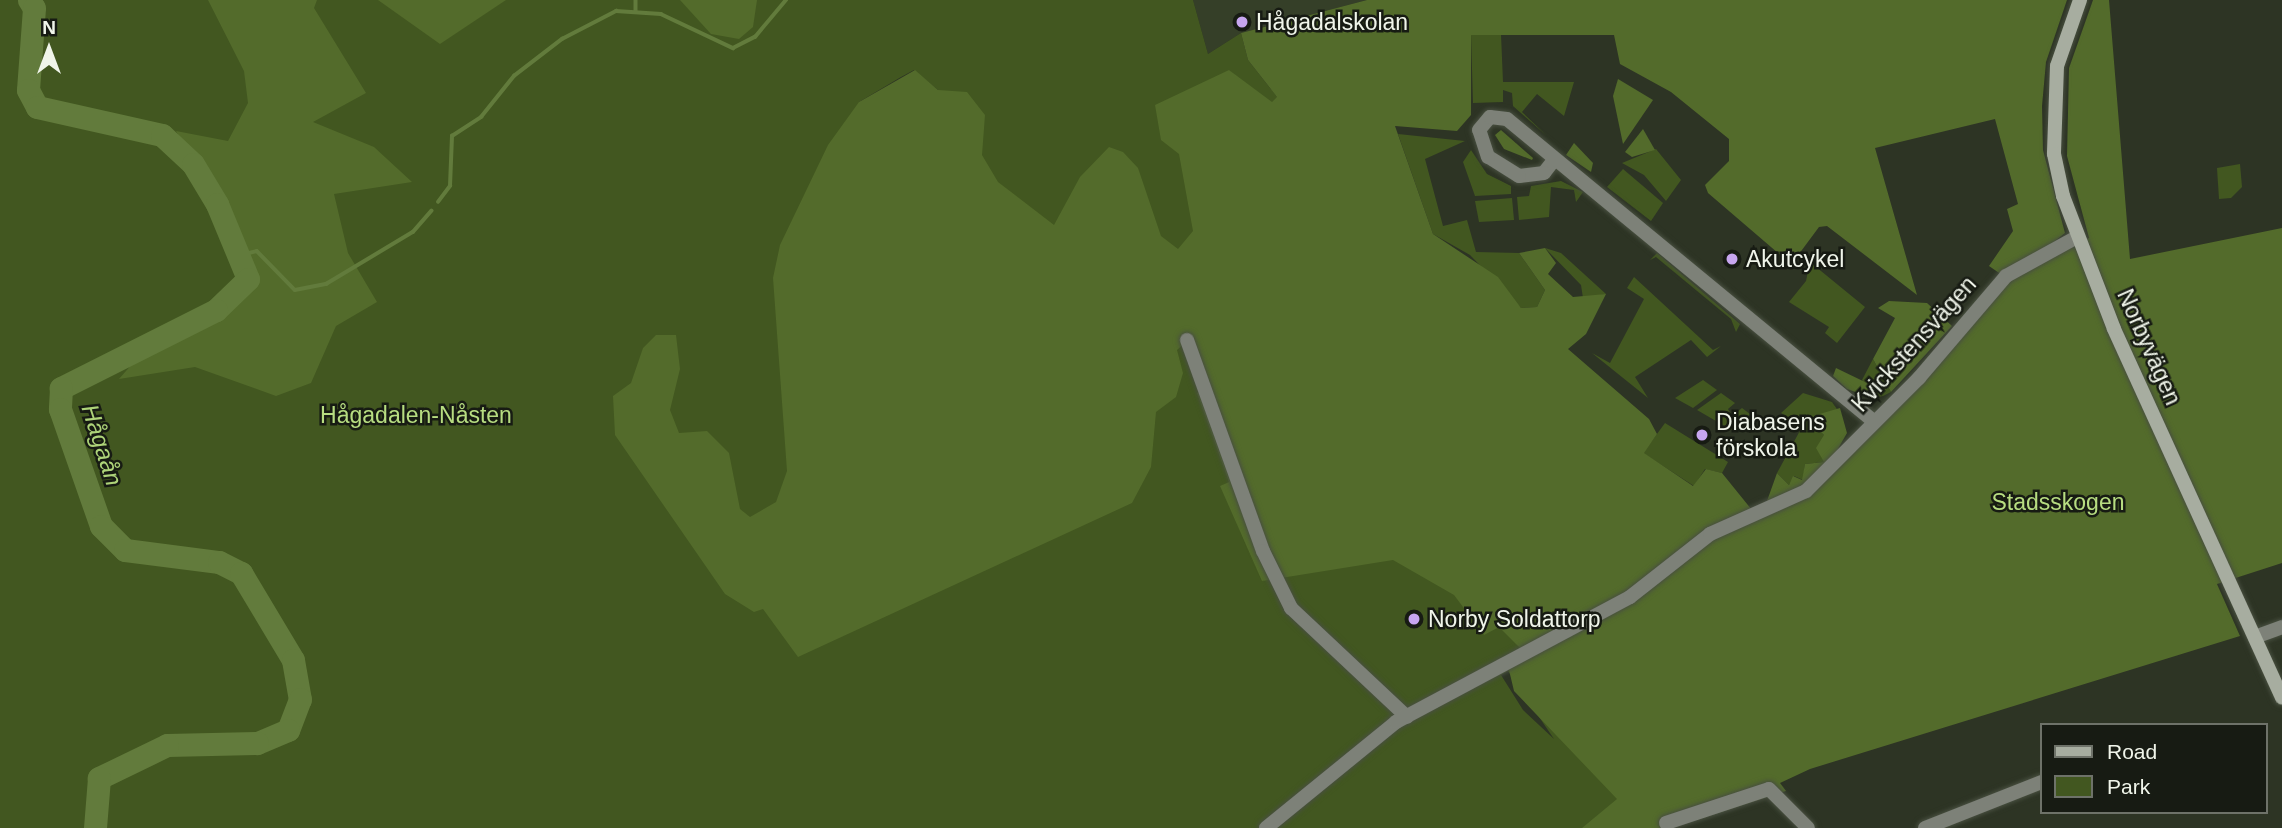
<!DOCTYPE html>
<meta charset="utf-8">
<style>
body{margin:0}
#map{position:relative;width:2282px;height:828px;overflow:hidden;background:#2d3424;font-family:Arial,sans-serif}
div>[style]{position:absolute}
.built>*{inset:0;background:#353f28}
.green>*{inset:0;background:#425720}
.forest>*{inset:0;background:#536b2b}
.stream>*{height:3.5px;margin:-1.75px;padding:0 1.75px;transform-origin:1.75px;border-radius:1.75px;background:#627b3c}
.river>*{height:23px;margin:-11.5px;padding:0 11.5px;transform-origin:11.5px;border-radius:11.5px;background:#627b3c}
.roads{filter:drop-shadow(0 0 2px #484f40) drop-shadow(0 0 2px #484f40)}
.street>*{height:14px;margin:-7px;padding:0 7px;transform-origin:7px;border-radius:7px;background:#7d8178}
.secondary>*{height:14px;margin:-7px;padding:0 7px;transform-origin:7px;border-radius:7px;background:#a7ada0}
.dots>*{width:19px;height:19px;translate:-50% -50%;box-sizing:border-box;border:4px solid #171b13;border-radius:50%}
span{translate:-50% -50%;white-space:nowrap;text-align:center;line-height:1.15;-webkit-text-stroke:5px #171b13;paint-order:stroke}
.poi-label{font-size:23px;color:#f0f5ea}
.left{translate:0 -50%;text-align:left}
.street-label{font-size:23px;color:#f0f5ea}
.park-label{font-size:23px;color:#b7dd81}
.water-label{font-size:24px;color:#aed479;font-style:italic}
.legend{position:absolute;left:2040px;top:723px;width:228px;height:91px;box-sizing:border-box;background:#171b13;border:2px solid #6e7269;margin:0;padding:9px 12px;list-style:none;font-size:21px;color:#f0f5ea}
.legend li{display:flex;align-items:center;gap:14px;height:35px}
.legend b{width:35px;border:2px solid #6e7269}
.north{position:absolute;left:14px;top:14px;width:70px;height:70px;-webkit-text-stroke:5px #171b13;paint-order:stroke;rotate:0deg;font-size:19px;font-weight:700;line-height:28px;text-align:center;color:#f0f5ea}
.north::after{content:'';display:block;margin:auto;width:24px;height:32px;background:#f0f5ea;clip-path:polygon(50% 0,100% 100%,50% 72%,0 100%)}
</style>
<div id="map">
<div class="built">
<i style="clip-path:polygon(1193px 0,1367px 0,1241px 33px,1208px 54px)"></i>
</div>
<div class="green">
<i style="clip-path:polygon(evenodd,0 0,1193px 0,1208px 54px,1241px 33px,1248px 60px,1278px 98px,1272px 103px,1256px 94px,1229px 70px,1286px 136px,1658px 828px,0 828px,0 0,914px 70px,938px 90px,859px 102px,901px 77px,914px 70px,0 0,1508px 671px,1554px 739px,1523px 710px,1501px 675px,1508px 671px)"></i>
<i style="clip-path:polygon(1501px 34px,1503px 82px,1574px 82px,1564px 116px,1537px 94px,1522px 112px,1547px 136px,1513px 106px,1512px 93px,1503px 90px,1503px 102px,1473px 103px,1471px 35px)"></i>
<i style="clip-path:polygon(1398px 134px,1465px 141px,1425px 159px,1443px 226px,1467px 220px,1476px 252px,1519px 253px,1545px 290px,1537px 307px,1521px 308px,1470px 255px,1433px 234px)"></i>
<i style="clip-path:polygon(1656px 149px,1681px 180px,1666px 201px,1644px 175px,1622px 163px)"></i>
<i style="clip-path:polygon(1471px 150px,1487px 174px,1511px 186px,1511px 194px,1475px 196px,1463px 162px)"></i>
<i style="clip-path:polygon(2240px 164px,2242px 187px,2231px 198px,2219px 199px,2217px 168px)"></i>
<i style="clip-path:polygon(1623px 169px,1663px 203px,1651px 221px,1607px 187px)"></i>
<i style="clip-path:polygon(1561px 181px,1583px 192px,1576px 202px,1574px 190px,1551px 187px,1549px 217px,1519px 220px,1517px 197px,1529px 196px,1531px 186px)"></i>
<i style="clip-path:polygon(1512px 198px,1514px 220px,1479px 222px,1475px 201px)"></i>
<i style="clip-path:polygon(1545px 248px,1561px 253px,1606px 294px,1583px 298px,1581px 285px)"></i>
<i style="clip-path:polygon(1657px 253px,1740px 324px,1736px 332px,1731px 319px,1656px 257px,1650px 260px)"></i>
<i style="clip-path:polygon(1810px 262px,1865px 307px,1837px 343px,1825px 333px,1829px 327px,1789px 302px,1806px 281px)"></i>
<i style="clip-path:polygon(1634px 277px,1713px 350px,1721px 346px,1707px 357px,1691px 340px,1635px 377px,1648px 398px,1592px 353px,1610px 363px,1644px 299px,1627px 288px)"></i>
<i style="clip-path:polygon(1873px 359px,1891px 392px,1883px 396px,1872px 398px,1862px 380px)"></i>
<i style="clip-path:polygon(1703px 380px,1717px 390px,1693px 408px,1675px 398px)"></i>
<i style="clip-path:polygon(1721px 393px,1735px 403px,1728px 409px,1732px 416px,1742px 408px,1750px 414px,1735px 432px,1697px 410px)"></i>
<i style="clip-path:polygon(1803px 393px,1832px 402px,1839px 412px,1806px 418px,1824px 435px,1824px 462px,1805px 464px,1803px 480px,1794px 476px,1789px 485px,1777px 473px,1803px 425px,1781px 413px)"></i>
<i style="clip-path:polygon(1665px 423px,1728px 462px,1722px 473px,1705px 469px,1694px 486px,1643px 453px)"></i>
</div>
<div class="forest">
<i style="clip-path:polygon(208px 0,317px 0,314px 8px,366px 93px,313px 122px,374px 147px,412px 182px,334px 194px,348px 253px,377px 302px,336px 326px,311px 383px,276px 396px,195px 367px,119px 379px,159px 333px,216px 310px,248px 279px,238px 244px,176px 131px,228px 141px,248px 103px,244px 71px)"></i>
<i style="clip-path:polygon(378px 0,506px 0,440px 44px)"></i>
<i style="clip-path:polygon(680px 0,757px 0,753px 27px,739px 39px,711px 34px)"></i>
<i style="clip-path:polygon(evenodd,1367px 0,2067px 0,2046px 62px,2042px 106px,2043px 150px,2065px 233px,2026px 264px,2089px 238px,2067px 156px,2069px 68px,2093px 0,2109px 0,2130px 259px,2282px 228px,2282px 563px,2217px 584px,2240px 636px,1810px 769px,1780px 783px,1786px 791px,1672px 828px,1582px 828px,1617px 799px,1514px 691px,1509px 670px,1525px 653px,1499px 627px,1484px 635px,1454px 595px,1393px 560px,1262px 581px,1220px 486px,1229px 482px,1197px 393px,1209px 389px,1187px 341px,1177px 350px,1183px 373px,1176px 397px,1156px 412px,1151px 467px,1132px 503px,798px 657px,763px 609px,754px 612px,725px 594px,615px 435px,613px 396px,631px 383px,643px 348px,656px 335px,676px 335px,680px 369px,670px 410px,679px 433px,707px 431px,729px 453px,740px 509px,750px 517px,776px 502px,787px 471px,773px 278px,780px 245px,828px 145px,859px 102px,915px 70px,938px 90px,967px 92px,985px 115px,982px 155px,998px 182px,1054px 225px,1080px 177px,1109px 147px,1123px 152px,1138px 168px,1161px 236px,1178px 249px,1193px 231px,1179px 154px,1161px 140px,1155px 105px,1229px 70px,1272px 102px,1277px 97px,1248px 60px,1241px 33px,1367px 0,1471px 35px,1614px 35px,1620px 64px,1671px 92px,1729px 139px,1729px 161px,1705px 185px,1708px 193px,1785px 259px,1796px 258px,1819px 227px,1827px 226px,1917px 295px,1875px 148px,1995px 119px,2018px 204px,2007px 209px,2013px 231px,1989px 266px,2005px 277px,1806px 491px,1756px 515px,1722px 473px,1706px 469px,1693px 486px,1644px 453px,1657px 434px,1649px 419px,1568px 349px,1586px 334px,1606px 294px,1573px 297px,1548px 274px,1556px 263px,1545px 248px,1519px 253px,1545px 290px,1537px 307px,1521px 308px,1498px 277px,1433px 234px,1395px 126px,1457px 131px,1471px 115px,1471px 35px)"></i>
<i style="clip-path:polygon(1618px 79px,1653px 100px,1623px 144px,1613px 96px)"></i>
<i style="clip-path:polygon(1643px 129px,1655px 150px,1632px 157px,1625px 152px)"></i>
<i style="clip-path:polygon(1501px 130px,1533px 158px,1532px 160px,1504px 149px,1495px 135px)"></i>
<i style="clip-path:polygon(1574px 143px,1593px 163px,1591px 172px,1566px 155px)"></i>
<i style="clip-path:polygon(1889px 301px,1927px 303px,1952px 326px,1891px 392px,1873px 359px,1895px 318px,1878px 308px)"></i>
<i style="clip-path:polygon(1836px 368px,1867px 383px,1872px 398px,1847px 389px,1833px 376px)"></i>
<i style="clip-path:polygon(1840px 408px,1847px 433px,1831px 461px,1808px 484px,1767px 501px,1777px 473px,1789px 485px,1793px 476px,1802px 480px,1805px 464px,1824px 462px,1816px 448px,1824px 435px,1806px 418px)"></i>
</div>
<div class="stream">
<i style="left:636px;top:0;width:12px;rotate:90deg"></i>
<i style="left:438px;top:202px;width:20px;rotate:-53deg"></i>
<i style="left:450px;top:186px;width:50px;rotate:-87.7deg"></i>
<i style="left:452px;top:136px;width:35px;rotate:-33deg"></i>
<i style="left:481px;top:117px;width:53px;rotate:-51.2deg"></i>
<i style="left:514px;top:76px;width:61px;rotate:-37.6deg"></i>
<i style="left:562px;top:39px;width:61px;rotate:-27.4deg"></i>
<i style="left:616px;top:11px;width:45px;rotate:3.8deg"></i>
<i style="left:661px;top:14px;width:80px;rotate:25.3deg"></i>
<i style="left:733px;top:48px;width:25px;rotate:-27deg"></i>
<i style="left:755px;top:37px;width:48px;rotate:-50deg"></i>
<i style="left:241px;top:255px;width:16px;rotate:-14deg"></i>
<i style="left:257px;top:251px;width:54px;rotate:45.7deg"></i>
<i style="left:295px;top:290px;width:32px;rotate:-11deg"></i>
<i style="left:326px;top:284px;width:101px;rotate:-30.9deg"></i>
<i style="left:413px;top:232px;width:28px;rotate:-49deg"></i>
</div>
<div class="river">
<i style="left:29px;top:0;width:9px;rotate:58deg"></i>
<i style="left:34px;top:8px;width:82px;rotate:94.2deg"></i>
<i style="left:28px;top:90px;width:19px;rotate:62deg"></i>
<i style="left:37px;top:107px;width:128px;rotate:12.6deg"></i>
<i style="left:162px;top:135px;width:42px;rotate:43.1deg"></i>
<i style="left:193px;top:164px;width:47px;rotate:59deg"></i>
<i style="left:217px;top:204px;width:81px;rotate:67.5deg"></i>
<i style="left:248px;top:279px;width:45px;rotate:135.9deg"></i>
<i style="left:216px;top:310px;width:174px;rotate:153.3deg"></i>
<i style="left:61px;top:388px;width:21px;rotate:93deg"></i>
<i style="left:60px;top:409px;width:124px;rotate:70.7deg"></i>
<i style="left:101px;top:526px;width:34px;rotate:45deg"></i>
<i style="left:125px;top:550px;width:95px;rotate:7.3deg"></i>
<i style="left:219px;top:562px;width:25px;rotate:27deg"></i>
<i style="left:241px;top:573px;width:101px;rotate:59.1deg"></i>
<i style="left:293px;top:660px;width:40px;rotate:80deg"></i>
<i style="left:300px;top:699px;width:33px;rotate:111deg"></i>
<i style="left:288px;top:730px;width:34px;rotate:157deg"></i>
<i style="left:257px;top:743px;width:90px;rotate:178.7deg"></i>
<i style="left:167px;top:745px;width:76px;rotate:154.1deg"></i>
<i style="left:99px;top:778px;width:50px;rotate:94.6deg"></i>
</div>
<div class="roads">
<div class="street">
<i style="left:1554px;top:160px;width:16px;rotate:128deg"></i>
<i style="left:1544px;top:173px;width:25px;rotate:173deg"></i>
<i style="left:1519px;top:176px;width:36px;rotate:-148deg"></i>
<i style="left:1488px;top:157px;width:28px;rotate:-108deg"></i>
<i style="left:1479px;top:130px;width:17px;rotate:-50deg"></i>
<i style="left:1490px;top:117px;width:17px;rotate:7deg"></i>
<i style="left:1507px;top:119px;width:476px;rotate:39.5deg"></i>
<i style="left:1187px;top:340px;width:224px;rotate:70.2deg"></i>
<i style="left:1263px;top:551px;width:64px;rotate:63.8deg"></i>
<i style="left:1291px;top:608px;width:159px;rotate:43.2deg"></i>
<i style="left:2255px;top:637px;width:29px;rotate:-20deg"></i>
<i style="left:1666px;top:823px;width:108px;rotate:-18.3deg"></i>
<i style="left:1769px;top:789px;width:55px;rotate:45deg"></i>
<i style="left:1266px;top:828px;width:168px;rotate:-39.2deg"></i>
<i style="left:1396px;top:722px;width:265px;rotate:-28.1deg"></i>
<i style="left:1630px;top:597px;width:102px;rotate:-38.2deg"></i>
<i style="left:1710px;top:534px;width:105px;rotate:-24.1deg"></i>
<i style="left:1806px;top:491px;width:160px;rotate:-45deg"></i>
<i style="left:1919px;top:378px;width:134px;rotate:-49.5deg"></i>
<i style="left:2006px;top:276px;width:81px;rotate:-28.8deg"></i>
<i style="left:1925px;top:828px;width:126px;rotate:-21.5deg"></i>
</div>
<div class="secondary">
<i style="left:2080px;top:0;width:70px;rotate:109.2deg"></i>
<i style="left:2057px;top:66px;width:88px;rotate:92deg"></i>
<i style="left:2054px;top:154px;width:43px;rotate:77.9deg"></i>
<i style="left:2063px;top:196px;width:142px;rotate:69deg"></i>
<i style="left:2114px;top:329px;width:405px;rotate:65.5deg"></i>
</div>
</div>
<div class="dots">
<i style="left:1242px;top:22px;background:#c7a6ef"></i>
<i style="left:1732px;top:259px;background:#c7a6ef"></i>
<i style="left:1702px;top:435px;background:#c7a6ef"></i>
<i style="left:1414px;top:619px;background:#c7a6ef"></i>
</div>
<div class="poi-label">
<span class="left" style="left:1256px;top:22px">Hågadalskolan</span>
<span class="left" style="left:1746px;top:259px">Akutcykel</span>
<span class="left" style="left:1716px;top:435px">Diabasens<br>förskola</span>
<span class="left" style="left:1428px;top:619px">Norby Soldattorp</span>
</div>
<div class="street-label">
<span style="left:1914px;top:344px;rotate:-48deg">Kvickstensvägen</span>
<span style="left:2149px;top:347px;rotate:66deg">Norbyvägen</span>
</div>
<div class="park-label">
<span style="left:416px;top:415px">Hågadalen-Nåsten</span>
<span style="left:2058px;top:502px">Stadsskogen</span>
</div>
<div class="water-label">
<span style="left:102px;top:445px;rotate:72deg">Hågaån</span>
</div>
<ul class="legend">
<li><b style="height:9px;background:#a7ada0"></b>Road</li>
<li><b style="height:19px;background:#425720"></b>Park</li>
</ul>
<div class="north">N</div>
</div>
